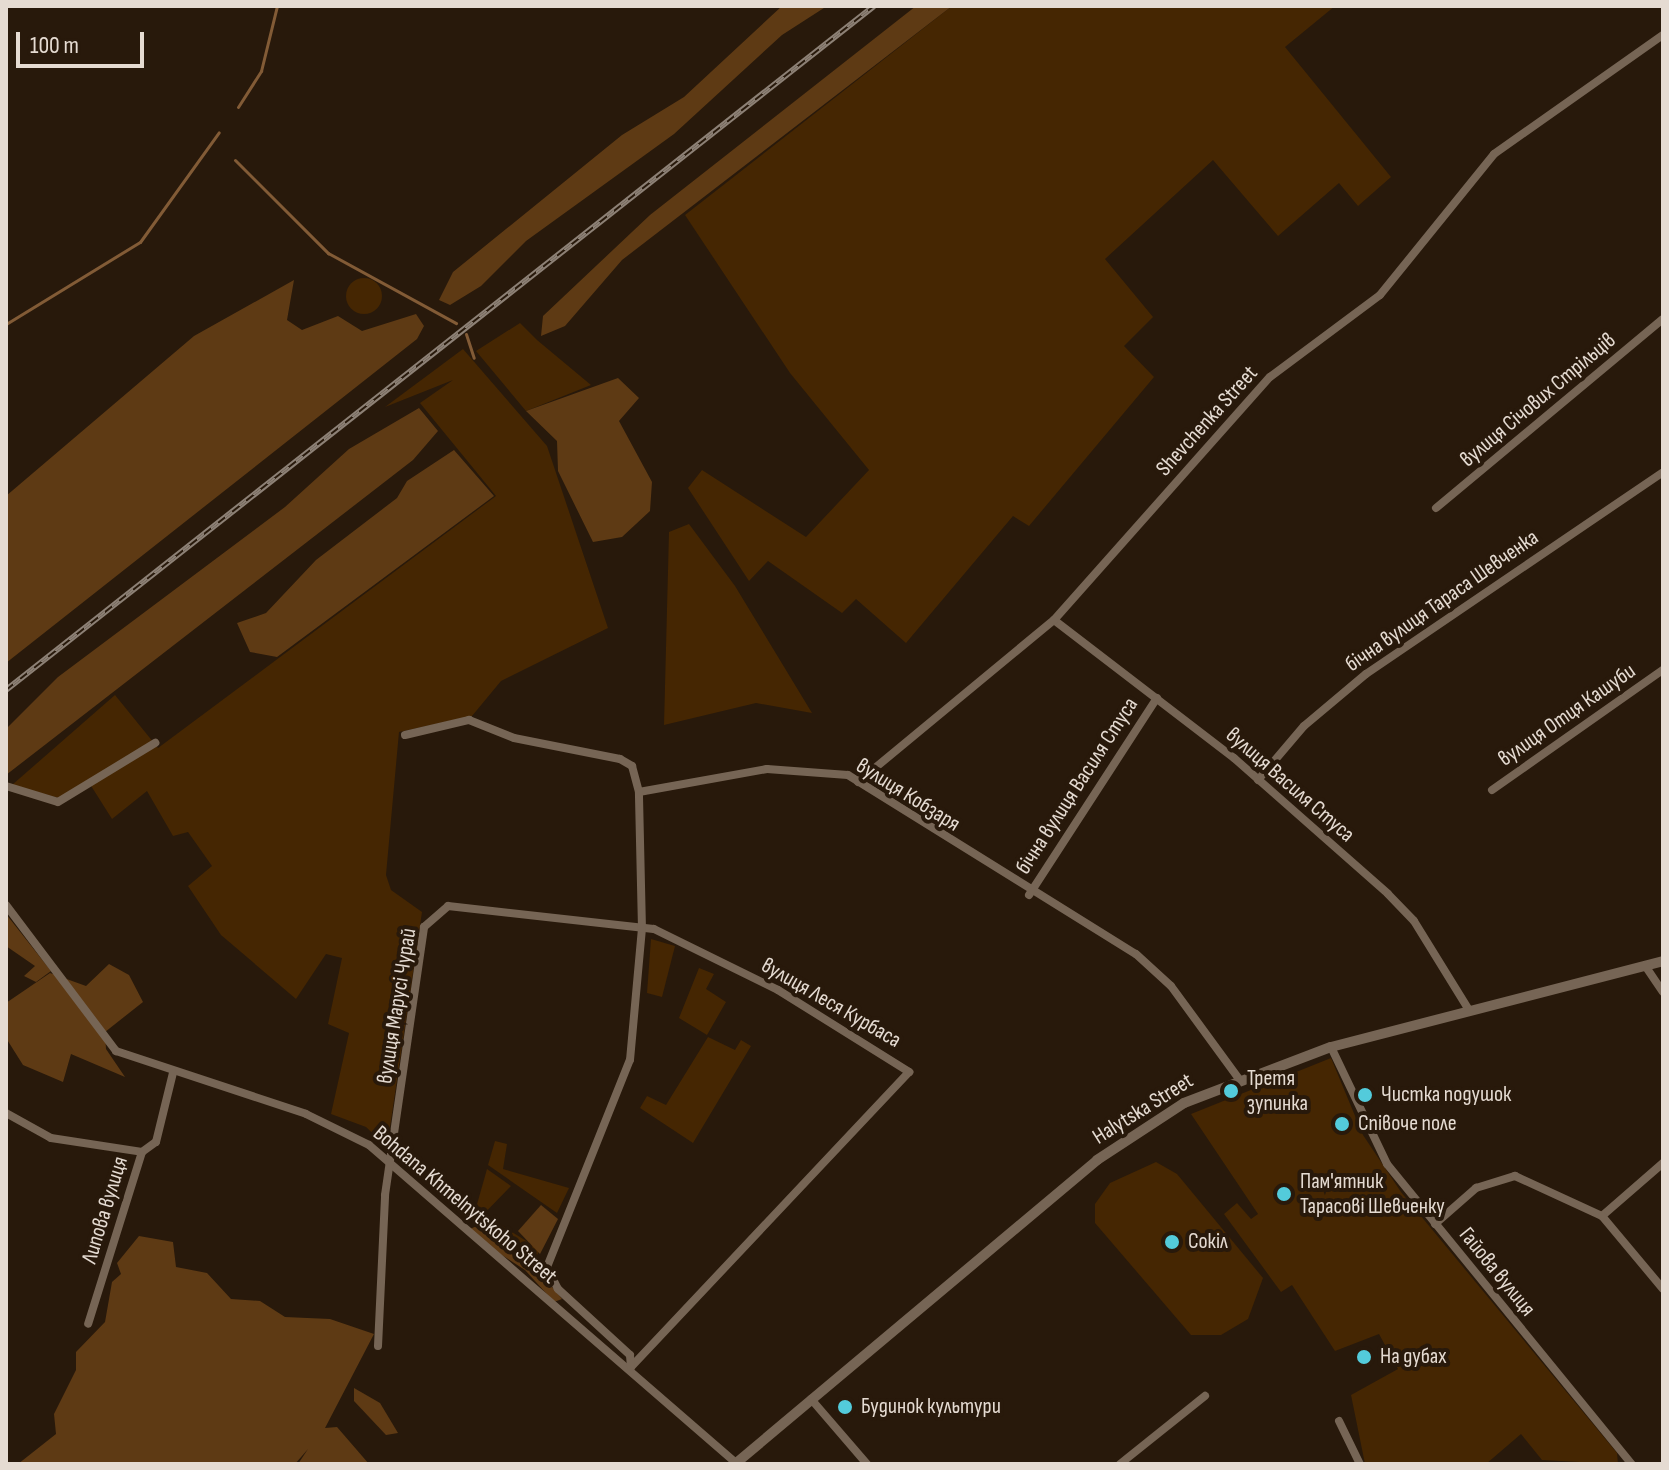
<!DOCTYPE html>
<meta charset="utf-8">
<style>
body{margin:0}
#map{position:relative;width:1669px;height:1470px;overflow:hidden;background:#28190b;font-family:"Sofia Sans Condensed",sans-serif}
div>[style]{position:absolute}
.green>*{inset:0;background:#452602}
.round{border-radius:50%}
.forest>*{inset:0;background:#5e3a14}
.stream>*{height:3px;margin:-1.5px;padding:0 1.5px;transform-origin:1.5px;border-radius:1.5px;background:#825b36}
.minor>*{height:8px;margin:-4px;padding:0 4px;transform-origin:4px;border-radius:4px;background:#766555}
.tertiary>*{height:10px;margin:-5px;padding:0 5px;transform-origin:5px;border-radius:5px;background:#766555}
.rail>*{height:6px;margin-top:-3px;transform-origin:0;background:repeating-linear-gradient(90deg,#28190b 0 9px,#8d8176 0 18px);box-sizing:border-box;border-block:2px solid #8d8176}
.dots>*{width:22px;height:22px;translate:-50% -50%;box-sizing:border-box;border:4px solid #28190b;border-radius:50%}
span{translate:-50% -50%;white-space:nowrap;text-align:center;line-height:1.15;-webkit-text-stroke:8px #28190b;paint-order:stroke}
.street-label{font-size:22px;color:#e5dbd2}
.poi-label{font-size:22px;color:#e5dbd2}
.left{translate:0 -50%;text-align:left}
.frame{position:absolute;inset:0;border:8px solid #e5dbd2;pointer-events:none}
.scale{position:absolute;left:16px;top:32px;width:128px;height:36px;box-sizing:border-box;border:4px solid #e5dbd2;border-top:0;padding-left:10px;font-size:24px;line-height:28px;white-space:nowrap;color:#e5dbd2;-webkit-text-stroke:6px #28190b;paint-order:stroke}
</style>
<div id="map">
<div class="green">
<i style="clip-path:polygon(952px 6px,1335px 6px,1285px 47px,1391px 177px,1358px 206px,1339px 183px,1278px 236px,1213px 160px,1105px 259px,1153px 317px,1124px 346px,1154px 377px,1029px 526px,1013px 516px,906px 643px,856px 599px,842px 613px,768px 561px,749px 581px,688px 488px,702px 470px,806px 537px,869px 470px,790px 373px,685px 215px)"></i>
<i class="round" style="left:346px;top:278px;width:36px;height:36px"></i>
<i style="clip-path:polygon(520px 323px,537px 340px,591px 385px,526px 411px,476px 351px)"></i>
<i style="clip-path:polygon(463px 349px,547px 446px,608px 628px,501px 681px,472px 716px,399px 732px,386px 875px,391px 890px,422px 912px,387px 1147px,366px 1127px,331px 1114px,349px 1033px,328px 1024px,342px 958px,326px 954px,296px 999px,221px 935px,188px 886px,212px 866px,188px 832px,173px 836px,147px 791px,112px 819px,88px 781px,59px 798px,12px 785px,115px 695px,158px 748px,496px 496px,420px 403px,453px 380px,385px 407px)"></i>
<i style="clip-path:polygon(689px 524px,735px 586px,812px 713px,756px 703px,664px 725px,669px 532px)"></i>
<i style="clip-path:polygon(651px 939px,675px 946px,662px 997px,647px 993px)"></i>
<i style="clip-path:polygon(699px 968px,714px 974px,706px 989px,726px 1002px,707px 1035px,679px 1018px)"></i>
<i style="clip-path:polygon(708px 1037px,735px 1050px,741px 1040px,751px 1046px,693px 1143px,640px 1108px,647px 1096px,666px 1105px)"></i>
<i style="clip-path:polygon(1331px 1058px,1363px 1135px,1401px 1192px,1617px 1453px,1618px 1464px,1542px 1460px,1521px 1434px,1486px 1464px,1365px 1464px,1351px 1395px,1398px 1369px,1379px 1334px,1335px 1351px,1292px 1285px,1281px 1292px,1224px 1214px,1237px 1203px,1251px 1219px,1258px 1214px,1191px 1114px)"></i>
<i style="clip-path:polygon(495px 1141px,507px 1144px,503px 1169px,569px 1188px,557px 1213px,488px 1165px)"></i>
<i style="clip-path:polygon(1156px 1162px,1177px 1174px,1263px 1278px,1248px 1319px,1221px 1335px,1191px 1335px,1095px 1223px,1095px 1204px,1110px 1183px)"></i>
<i style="clip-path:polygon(487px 1169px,511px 1186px,475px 1223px,472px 1222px)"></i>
<i style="clip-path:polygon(490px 1218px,539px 1249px,534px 1267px,480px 1233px)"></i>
</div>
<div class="forest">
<i style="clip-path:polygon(782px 6px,827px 6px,782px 35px,674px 134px,526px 241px,481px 286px,450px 305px,439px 300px,453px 272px,622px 135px,684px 97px)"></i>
<i style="clip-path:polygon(916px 6px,952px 6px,622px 260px,565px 326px,541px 336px,543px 316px,650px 215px)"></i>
<i style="clip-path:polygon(294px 280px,287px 320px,302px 330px,338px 316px,362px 331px,416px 314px,424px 326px,417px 339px,6px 663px,6px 496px,194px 336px)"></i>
<i style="clip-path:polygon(618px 378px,639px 398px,619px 421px,652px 482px,650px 511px,622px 537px,593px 542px,558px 471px,557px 441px,526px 411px)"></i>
<i style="clip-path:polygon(419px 408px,438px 431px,413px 460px,6px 775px,6px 729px,58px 677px,285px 507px,349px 449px)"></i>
<i style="clip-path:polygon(454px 450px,494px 496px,277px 657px,250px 652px,237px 623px,266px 613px,316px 560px,397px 498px,407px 481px)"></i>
<i style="clip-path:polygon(6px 914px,51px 971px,36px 982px,24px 976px,35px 966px,6px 946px)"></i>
<i style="clip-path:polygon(109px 964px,129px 975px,143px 1002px,105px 1032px,106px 1049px,125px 1077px,71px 1054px,63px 1082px,23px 1065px,6px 1038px,6px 1003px,50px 973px,86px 986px)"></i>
<i style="clip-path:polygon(541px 1205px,558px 1219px,540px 1254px,518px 1231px)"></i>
<i style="clip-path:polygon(479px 1225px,543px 1276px,562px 1299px,554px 1302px,525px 1270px,483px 1243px,470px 1229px)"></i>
<i style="clip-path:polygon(139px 1236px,173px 1242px,176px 1267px,207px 1273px,231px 1299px,260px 1301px,285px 1317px,330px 1319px,374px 1334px,325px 1428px,337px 1427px,369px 1464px,298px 1464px,308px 1449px,295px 1464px,18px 1464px,56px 1434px,54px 1414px,76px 1370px,76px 1352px,105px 1322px,112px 1282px,121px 1274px,117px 1263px)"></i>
<i style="clip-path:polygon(354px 1388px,380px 1403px,398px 1433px,386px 1435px,354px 1401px)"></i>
</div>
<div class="stream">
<i style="left:238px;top:107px;width:43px;rotate:-57.4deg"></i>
<i style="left:261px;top:71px;width:67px;rotate:-76.2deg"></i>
<i style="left:235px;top:160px;width:132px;rotate:45deg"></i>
<i style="left:328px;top:253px;width:146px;rotate:28.7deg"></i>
<i style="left:6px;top:324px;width:157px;rotate:-31.5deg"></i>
<i style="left:140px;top:242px;width:135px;rotate:-54.3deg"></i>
<i style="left:466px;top:334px;width:25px;rotate:72deg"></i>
</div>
<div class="minor">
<i style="left:1436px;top:508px;width:295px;rotate:-39.8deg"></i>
<i style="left:1054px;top:620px;width:227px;rotate:37.5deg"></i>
<i style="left:1234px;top:758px;width:205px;rotate:41.4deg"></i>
<i style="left:1388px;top:894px;width:37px;rotate:46deg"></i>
<i style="left:1414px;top:921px;width:105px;rotate:58.3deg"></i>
<i style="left:405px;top:735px;width:66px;rotate:-13.2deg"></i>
<i style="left:469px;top:720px;width:48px;rotate:21.8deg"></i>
<i style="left:514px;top:738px;width:108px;rotate:11.2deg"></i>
<i style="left:620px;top:759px;width:14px;rotate:30deg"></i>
<i style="left:632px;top:766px;width:27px;rotate:75deg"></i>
<i style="left:639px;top:792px;width:130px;rotate:-10.2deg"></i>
<i style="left:767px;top:769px;width:81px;rotate:4.2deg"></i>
<i style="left:848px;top:775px;width:339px;rotate:31.9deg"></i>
<i style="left:1136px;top:954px;width:47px;rotate:42.4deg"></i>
<i style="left:1171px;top:986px;width:115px;rotate:53.8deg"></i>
<i style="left:1258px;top:780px;width:71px;rotate:-49.6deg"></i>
<i style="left:1304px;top:726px;width:81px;rotate:-40deg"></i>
<i style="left:1366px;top:674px;width:359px;rotate:-34.2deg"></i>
<i style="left:858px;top:782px;width:254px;rotate:-39.6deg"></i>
<i style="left:1054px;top:620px;width:325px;rotate:-48.4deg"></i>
<i style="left:1270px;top:377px;width:137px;rotate:-36.7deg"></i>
<i style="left:1380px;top:295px;width:181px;rotate:-51deg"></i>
<i style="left:1494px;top:154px;width:207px;rotate:-35.2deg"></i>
<i style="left:6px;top:786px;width:54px;rotate:17.1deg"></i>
<i style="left:58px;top:802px;width:114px;rotate:-31.3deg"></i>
<i style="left:1492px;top:790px;width:209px;rotate:-35.1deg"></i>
<i style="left:1029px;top:895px;width:235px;rotate:-57deg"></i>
<i style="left:6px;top:905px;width:183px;rotate:53deg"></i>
<i style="left:116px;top:1051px;width:200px;rotate:18.3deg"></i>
<i style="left:306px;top:1114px;width:70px;rotate:26.2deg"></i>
<i style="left:369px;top:1145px;width:486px;rotate:40.9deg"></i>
<i style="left:1646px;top:967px;width:30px;rotate:56deg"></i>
<i style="left:1331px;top:1047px;width:130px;rotate:64.4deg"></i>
<i style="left:1387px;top:1164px;width:387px;rotate:50.8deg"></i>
<i style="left:6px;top:1113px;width:51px;rotate:29.1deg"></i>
<i style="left:51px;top:1138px;width:92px;rotate:8.7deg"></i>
<i style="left:142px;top:1152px;width:180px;rotate:107.4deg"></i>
<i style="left:142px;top:1152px;width:17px;rotate:-36deg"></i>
<i style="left:156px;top:1142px;width:71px;rotate:-76.2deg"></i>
<i style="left:1602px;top:1216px;width:81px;rotate:-41deg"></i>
<i style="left:1435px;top:1224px;width:55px;rotate:-41.3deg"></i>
<i style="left:1476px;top:1188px;width:41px;rotate:-17.1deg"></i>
<i style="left:1515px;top:1176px;width:96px;rotate:24.7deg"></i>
<i style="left:1602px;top:1216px;width:95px;rotate:50.1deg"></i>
<i style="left:378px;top:1346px;width:151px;rotate:-87.3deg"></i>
<i style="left:385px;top:1195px;width:271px;rotate:-81.7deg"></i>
<i style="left:424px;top:927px;width:32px;rotate:-41deg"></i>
<i style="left:448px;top:906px;width:207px;rotate:6.4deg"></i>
<i style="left:654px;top:929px;width:138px;rotate:26.2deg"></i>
<i style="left:778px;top:990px;width:155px;rotate:32deg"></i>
<i style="left:909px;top:1072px;width:405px;rotate:133.3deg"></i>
<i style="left:631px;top:1367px;width:12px;rotate:-95deg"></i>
<i style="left:630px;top:1355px;width:98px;rotate:-137.5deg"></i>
<i style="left:558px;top:1289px;width:25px;rotate:-117deg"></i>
<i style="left:547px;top:1267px;width:223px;rotate:-68.2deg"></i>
<i style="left:630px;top:1060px;width:132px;rotate:-84.8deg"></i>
<i style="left:642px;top:929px;width:137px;rotate:-91.3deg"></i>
<i style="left:811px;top:1399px;width:86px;rotate:49.3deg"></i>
<i style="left:1339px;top:1421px;width:48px;rotate:64deg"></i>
<i style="left:1120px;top:1464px;width:109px;rotate:-38.7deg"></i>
</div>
<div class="tertiary">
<i style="left:735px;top:1464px;width:473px;rotate:-40deg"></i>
<i style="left:1097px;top:1160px;width:104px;rotate:-33.2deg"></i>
<i style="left:1184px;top:1103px;width:157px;rotate:-20.9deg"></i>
<i style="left:1331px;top:1047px;width:343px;rotate:-14.5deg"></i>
</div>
<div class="rail">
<i style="left:6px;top:690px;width:1105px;rotate:-38.24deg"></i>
</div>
<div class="dots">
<i style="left:1231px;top:1091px;background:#53cbdb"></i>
<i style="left:1365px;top:1095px;background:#53cbdb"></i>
<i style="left:1342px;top:1124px;background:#53cbdb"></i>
<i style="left:1284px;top:1194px;background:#53cbdb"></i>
<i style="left:1172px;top:1242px;background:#53cbdb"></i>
<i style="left:1364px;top:1357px;background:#53cbdb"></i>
<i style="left:845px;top:1407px;background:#53cbdb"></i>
</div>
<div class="street-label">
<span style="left:1538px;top:400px;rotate:-40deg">вулиця Січових Стрільців</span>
<span style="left:1207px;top:421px;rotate:-48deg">Shevchenka Street</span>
<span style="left:1442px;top:601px;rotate:-35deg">бічна вулиця Тараса Шевченка</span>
<span style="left:1567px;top:715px;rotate:-35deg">вулиця Отця Кашуби</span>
<span style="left:1290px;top:785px;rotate:41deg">вулиця Василя Стуса</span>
<span style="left:1077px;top:786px;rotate:-57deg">бічна вулиця Василя Стуса</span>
<span style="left:908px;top:795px;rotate:32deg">вулиця Кобзаря</span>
<span style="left:831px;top:1003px;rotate:30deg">вулиця Леся Курбаса</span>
<span style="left:397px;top:1006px;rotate:-81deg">вулиця Марусі Чурай</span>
<span style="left:1143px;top:1109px;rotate:-32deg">Halytska Street</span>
<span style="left:465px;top:1205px;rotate:40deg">Bohdana Khmelnytskoho Street</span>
<span style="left:105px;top:1210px;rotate:-73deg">Липова вулиця</span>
<span style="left:1497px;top:1272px;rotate:51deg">Гайова вулиця</span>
</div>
<div class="poi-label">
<span class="left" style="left:1247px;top:1091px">Третя<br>зупинка</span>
<span class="left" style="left:1381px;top:1095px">Чистка подушок</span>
<span class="left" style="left:1358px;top:1124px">Співоче поле</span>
<span class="left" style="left:1300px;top:1194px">Пам'ятник<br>Тарасові Шевченку</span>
<span class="left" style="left:1188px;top:1242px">Сокіл</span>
<span class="left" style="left:1380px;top:1357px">На дубах</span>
<span class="left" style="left:861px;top:1407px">Будинок культури</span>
</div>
<div class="frame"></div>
<div class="scale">100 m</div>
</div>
